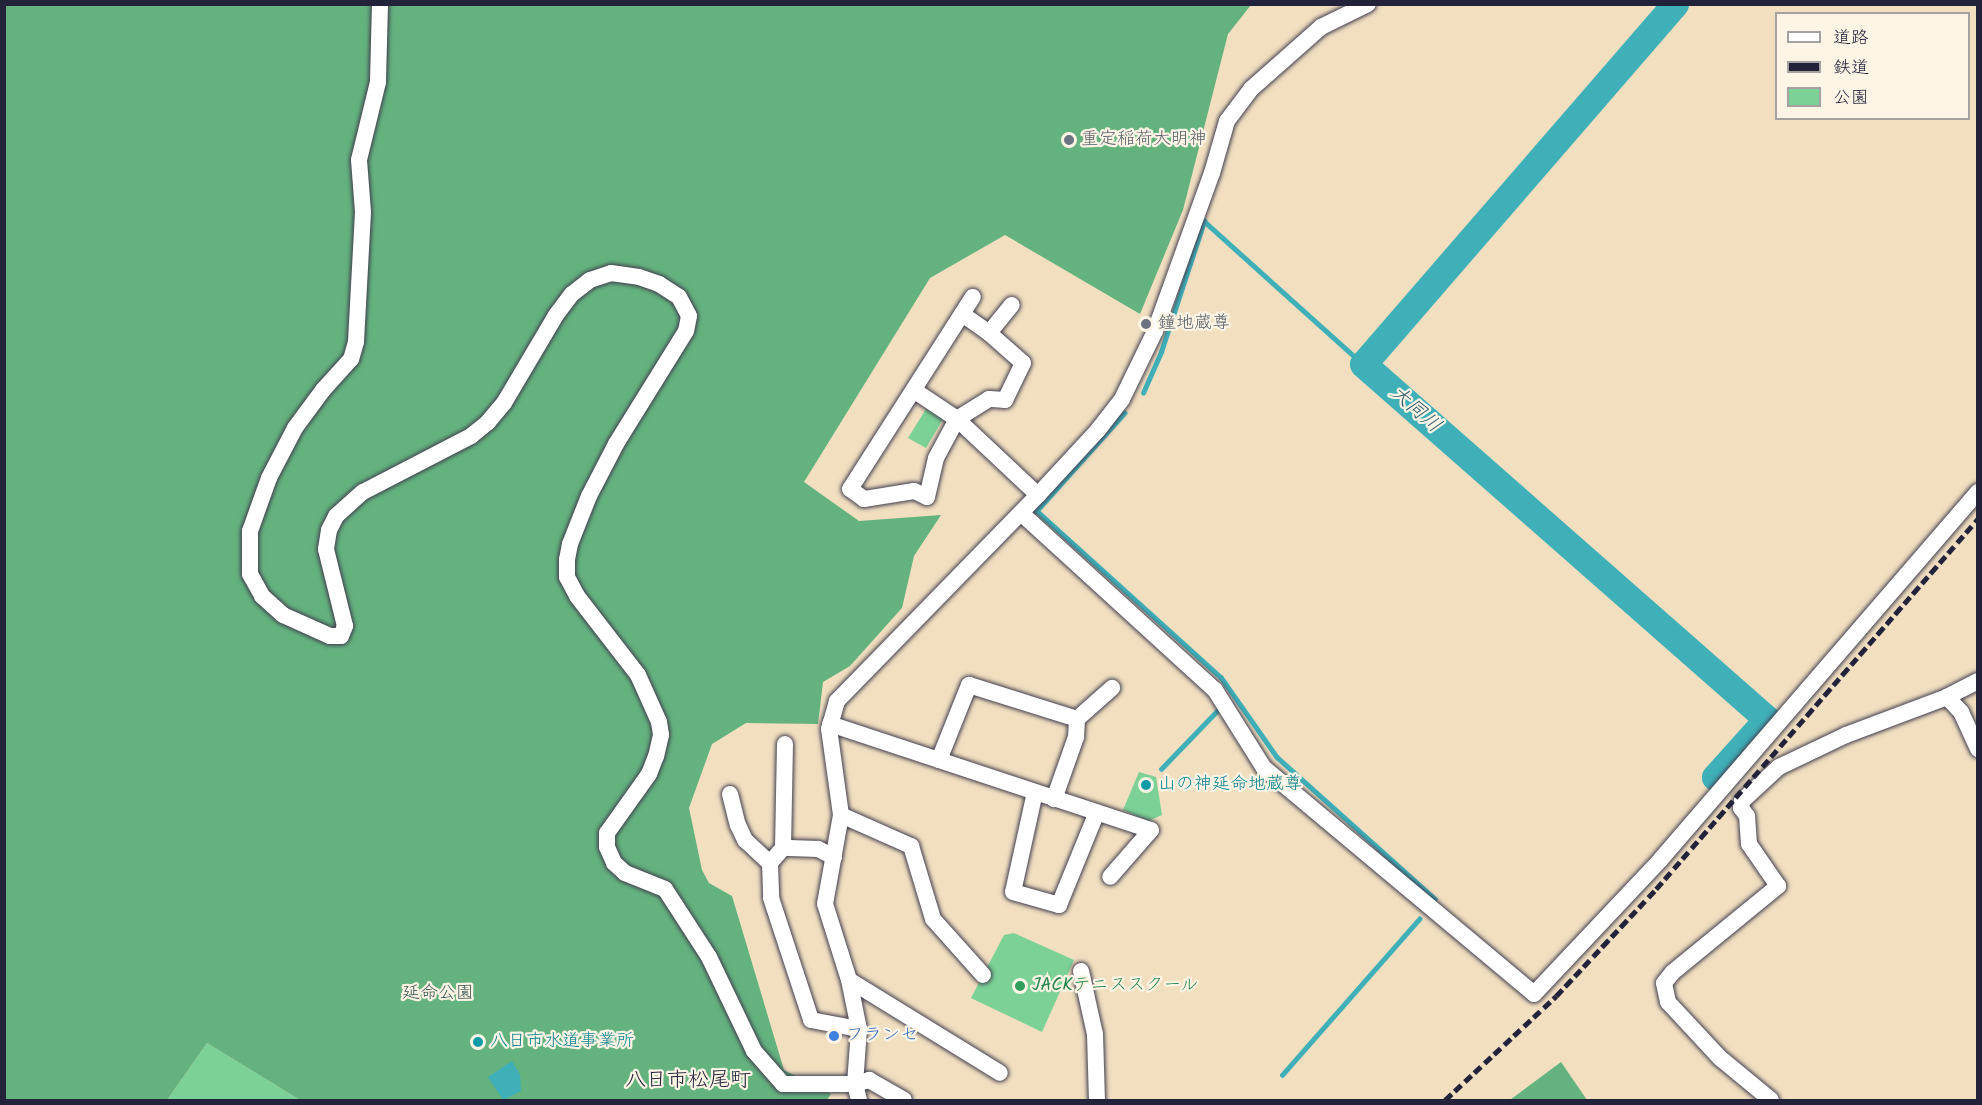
<!DOCTYPE html>
<meta charset="utf-8">
<style>
body{margin:0}
#map{position:relative;width:1982px;height:1105px;overflow:hidden;background:#f1dfc0;font-family:Kalam,"Klee One",sans-serif}
div>[style]{position:absolute}
.green>*{inset:0;background:#7bd196}
.forest>*{inset:0;background:#64b37f}
.water>*{inset:0;background:#3fafb8}
.stream>*{height:4.5px;margin:-2.25px;padding:0 2.25px;transform-origin:2.25px;border-radius:2.25px;background:#3fafb8}
.river>*{height:27px;margin:-13.5px;padding:0 13.5px;transform-origin:13.5px;border-radius:13.5px;background:#3fafb8}
.roads{filter:drop-shadow(0 0 2px #413e4f) drop-shadow(0 0 2px #413e4f)}
.minor>*{height:16px;margin:-8px;padding:0 8px;transform-origin:8px;border-radius:8px;background:#fff}
.rail>*{height:4.5px;margin-top:-2.25px;transform-origin:0;background:repeating-linear-gradient(90deg,#22223b 0 9px,transparent 0 13.5px)}
.dots>*{width:16px;height:16px;translate:-50% -50%;box-sizing:border-box;border:3px solid #fcf5e5;border-radius:50%}
span{translate:-50% -50%;white-space:nowrap;text-align:center;line-height:1.15;-webkit-text-stroke:4.5px #fcf5e5;paint-order:stroke}
.worship-label{font-size:18px;color:#5b616d}
.left{translate:0 -50%;text-align:left}
.culture-label{font-size:18px;color:#0d838f}
.leisure-label{font-size:18px;color:#27864d}
.park-label{font-size:18px;color:#3d5756}
.shop-label{font-size:18px;color:#366cbe}
.water-label{font-size:20px;color:#2e5a6d;font-style:italic}
.quarter-label{font-size:21px;color:#22223b}
.frame{position:absolute;inset:0;border:6px solid #22223b;pointer-events:none}
.legend{position:absolute;left:1775px;top:12px;width:195px;height:108px;box-sizing:border-box;background:#fcf5e5;border:2px solid #a5a1a1;margin:0;padding:8px 10px;list-style:none;font-size:18px;color:#22223b}
.legend li{display:flex;align-items:center;gap:12px;height:30px}
.legend b{width:30px;border:2px solid #a5a1a1}
</style>
<div id="map">
<div class="green">
<i style="clip-path:polygon(926px 409px,943px 419px,926px 448px,908px 438px)"></i>
<i style="clip-path:polygon(1139px 772px,1156px 777px,1162px 815px,1148px 821px,1123px 810px)"></i>
<i style="clip-path:polygon(1014px 933px,1074px 960px,1042px 1032px,971px 998px,1004px 935px)"></i>
<i style="clip-path:polygon(207px 1043px,300px 1100px,167px 1100px)"></i>
</div>
<div class="forest">
<i style="clip-path:polygon(5px 5px,1251px 5px,1228px 34px,1183px 210px,1140px 314px,1005px 235px,930px 278px,804px 482px,859px 521px,941px 515px,914px 556px,902px 608px,850px 666px,823px 682px,818px 724px,746px 723px,712px 744px,689px 808px,702px 870px,709px 883px,732px 896px,784px 1070px,831px 1094px,827px 1100px,300px 1100px,207px 1043px,167px 1100px,5px 1100px)"></i>
<i style="clip-path:polygon(1561px 1062px,1587px 1100px,1510px 1100px)"></i>
</div>
<div class="water">
<i style="clip-path:polygon(512px 1061px,520px 1074px,521px 1091px,503px 1100px,488px 1077px)"></i>
</div>
<div class="stream">
<i style="left:1143px;top:393px;width:45px;rotate:-66.3deg"></i>
<i style="left:1161px;top:352px;width:138px;rotate:-71.8deg"></i>
<i style="left:1204px;top:221px;width:214px;rotate:42deg"></i>
<i style="left:1125px;top:413px;width:132px;rotate:131.9deg"></i>
<i style="left:1037px;top:511px;width:248px;rotate:42.1deg"></i>
<i style="left:1221px;top:677px;width:98px;rotate:55deg"></i>
<i style="left:1277px;top:757px;width:212px;rotate:41.9deg"></i>
<i style="left:1161px;top:769px;width:83px;rotate:-46deg"></i>
<i style="left:1282px;top:1075px;width:208px;rotate:-48.7deg"></i>
</div>
<div class="river">
<i style="left:1675px;top:4px;width:476px;rotate:130.9deg"></i>
<i style="left:1363px;top:364px;width:538px;rotate:41.31deg"></i>
<i style="left:1767px;top:719px;width:78px;rotate:131.9deg"></i>
</div>
<div class="roads">
<div class="minor">
<i style="left:380px;top:4px;width:78px;rotate:91.5deg"></i>
<i style="left:378px;top:82px;width:80px;rotate:103.7deg"></i>
<i style="left:359px;top:160px;width:52px;rotate:85.6deg"></i>
<i style="left:363px;top:212px;width:130px;rotate:93.1deg"></i>
<i style="left:356px;top:342px;width:18px;rotate:106deg"></i>
<i style="left:351px;top:359px;width:42px;rotate:132.1deg"></i>
<i style="left:323px;top:390px;width:47px;rotate:126.4deg"></i>
<i style="left:295px;top:428px;width:56px;rotate:117.5deg"></i>
<i style="left:269px;top:478px;width:56px;rotate:109.7deg"></i>
<i style="left:250px;top:531px;width:43px;rotate:90deg"></i>
<i style="left:250px;top:574px;width:25px;rotate:61deg"></i>
<i style="left:262px;top:596px;width:28px;rotate:42deg"></i>
<i style="left:283px;top:615px;width:51px;rotate:24.1deg"></i>
<i style="left:330px;top:636px;width:11px"></i>
<i style="left:341px;top:636px;width:11px;rotate:-68deg"></i>
<i style="left:345px;top:626px;width:79px;rotate:-103.9deg"></i>
<i style="left:326px;top:549px;width:19px;rotate:-81deg"></i>
<i style="left:329px;top:530px;width:16px;rotate:-63deg"></i>
<i style="left:336px;top:516px;width:36px;rotate:-42deg"></i>
<i style="left:363px;top:492px;width:122px;rotate:-27.4deg"></i>
<i style="left:471px;top:436px;width:22px;rotate:-39deg"></i>
<i style="left:488px;top:422px;width:25px;rotate:-50deg"></i>
<i style="left:504px;top:403px;width:102px;rotate:-59.4deg"></i>
<i style="left:556px;top:315px;width:26px;rotate:-53deg"></i>
<i style="left:572px;top:294px;width:23px;rotate:-38deg"></i>
<i style="left:590px;top:280px;width:22px;rotate:-18deg"></i>
<i style="left:611px;top:273px;width:28px;rotate:8deg"></i>
<i style="left:639px;top:277px;width:21px;rotate:19deg"></i>
<i style="left:659px;top:284px;width:24px;rotate:33deg"></i>
<i style="left:679px;top:297px;width:21px;rotate:62deg"></i>
<i style="left:689px;top:316px;width:15px;rotate:101deg"></i>
<i style="left:686px;top:331px;width:133px;rotate:121.8deg"></i>
<i style="left:616px;top:444px;width:59px;rotate:117.4deg"></i>
<i style="left:589px;top:496px;width:52px;rotate:111.6deg"></i>
<i style="left:570px;top:544px;width:16px;rotate:101deg"></i>
<i style="left:567px;top:560px;width:17px;rotate:90deg"></i>
<i style="left:567px;top:577px;width:21px;rotate:62deg"></i>
<i style="left:577px;top:596px;width:100px;rotate:52.3deg"></i>
<i style="left:638px;top:675px;width:51px;rotate:65.9deg"></i>
<i style="left:659px;top:722px;width:13px;rotate:81deg"></i>
<i style="left:661px;top:735px;width:22px;rotate:103deg"></i>
<i style="left:656px;top:756px;width:19px;rotate:111deg"></i>
<i style="left:649px;top:774px;width:72px;rotate:125.4deg"></i>
<i style="left:607px;top:833px;width:14px;rotate:90deg"></i>
<i style="left:607px;top:847px;width:17px;rotate:66deg"></i>
<i style="left:614px;top:863px;width:15px;rotate:42deg"></i>
<i style="left:625px;top:873px;width:43px;rotate:21.8deg"></i>
<i style="left:665px;top:889px;width:81px;rotate:57.1deg"></i>
<i style="left:709px;top:957px;width:104px;rotate:64.4deg"></i>
<i style="left:754px;top:1051px;width:44px;rotate:48.7deg"></i>
<i style="left:783px;top:1084px;width:72px"></i>
<i style="left:855px;top:1084px;width:15px;rotate:-16deg"></i>
<i style="left:869px;top:1080px;width:40px;rotate:29.7deg"></i>
<i style="left:962px;top:314px;width:33px;rotate:35deg"></i>
<i style="left:989px;top:333px;width:45px;rotate:41.4deg"></i>
<i style="left:1023px;top:363px;width:41px;rotate:115.9deg"></i>
<i style="left:1005px;top:400px;width:16px;rotate:-176deg"></i>
<i style="left:989px;top:399px;width:38px;rotate:148deg"></i>
<i style="left:957px;top:419px;width:44px;rotate:118.3deg"></i>
<i style="left:936px;top:458px;width:40px;rotate:103deg"></i>
<i style="left:927px;top:497px;width:14px;rotate:-155deg"></i>
<i style="left:914px;top:491px;width:51px;rotate:170.9deg"></i>
<i style="left:864px;top:499px;width:17px;rotate:-144deg"></i>
<i style="left:850px;top:489px;width:228px;rotate:-57.4deg"></i>
<i style="left:989px;top:333px;width:36px;rotate:-51deg"></i>
<i style="left:915px;top:391px;width:50px;rotate:33.7deg"></i>
<i style="left:957px;top:419px;width:111px;rotate:43.2deg"></i>
<i style="left:1021px;top:513px;width:263px;rotate:42.4deg"></i>
<i style="left:1215px;top:690px;width:92px;rotate:57.9deg"></i>
<i style="left:1264px;top:768px;width:352px;rotate:39.9deg"></i>
<i style="left:1534px;top:994px;width:185px;rotate:-46.7deg"></i>
<i style="left:1661px;top:859px;width:485px;rotate:-49.2deg"></i>
<i style="left:1978px;top:681px;width:35px;rotate:153deg"></i>
<i style="left:1947px;top:697px;width:21px;rotate:47deg"></i>
<i style="left:1961px;top:712px;width:41px;rotate:65.3deg"></i>
<i style="left:1077px;top:719px;width:47px;rotate:-41.5deg"></i>
<i style="left:830px;top:724px;width:338px;rotate:18.3deg"></i>
<i style="left:1151px;top:830px;width:62px;rotate:131.1deg"></i>
<i style="left:939px;top:760px;width:81px;rotate:-68.2deg"></i>
<i style="left:969px;top:685px;width:113px;rotate:17.5deg"></i>
<i style="left:1077px;top:719px;width:18px;rotate:93deg"></i>
<i style="left:1076px;top:737px;width:66px;rotate:109.5deg"></i>
<i style="left:1035px;top:792px;width:102px;rotate:102.4deg"></i>
<i style="left:1013px;top:892px;width:48px;rotate:15.8deg"></i>
<i style="left:1059px;top:905px;width:100px;rotate:-67.8deg"></i>
<i style="left:730px;top:794px;width:32px;rotate:76deg"></i>
<i style="left:738px;top:825px;width:17px;rotate:65deg"></i>
<i style="left:745px;top:840px;width:34px;rotate:43deg"></i>
<i style="left:841px;top:815px;width:77px;rotate:23.9deg"></i>
<i style="left:911px;top:846px;width:76px;rotate:73.2deg"></i>
<i style="left:933px;top:919px;width:75px;rotate:48.2deg"></i>
<i style="left:783px;top:848px;width:104px;rotate:-88.9deg"></i>
<i style="left:834px;top:857px;width:18px;rotate:-153deg"></i>
<i style="left:818px;top:849px;width:35px;rotate:-178deg"></i>
<i style="left:783px;top:848px;width:20px;rotate:131deg"></i>
<i style="left:770px;top:863px;width:35px;rotate:88deg"></i>
<i style="left:771px;top:898px;width:128px;rotate:71.8deg"></i>
<i style="left:811px;top:1020px;width:49px;rotate:10.6deg"></i>
<i style="left:1081px;top:971px;width:65px;rotate:77.5deg"></i>
<i style="left:1095px;top:1034px;width:66px;rotate:88.3deg"></i>
<i style="left:849px;top:980px;width:177px;rotate:31.6deg"></i>
<i style="left:859px;top:1100px;width:16px;rotate:-104deg"></i>
<i style="left:855px;top:1084px;width:55px;rotate:-85.8deg"></i>
<i style="left:859px;top:1029px;width:50px;rotate:-101.5deg"></i>
<i style="left:849px;top:980px;width:80px;rotate:-107.5deg"></i>
<i style="left:825px;top:904px;width:90px;rotate:-79.8deg"></i>
<i style="left:841px;top:815px;width:87px;rotate:-97.9deg"></i>
<i style="left:829px;top:729px;width:29px;rotate:-74deg"></i>
<i style="left:837px;top:701px;width:288px;rotate:-45.7deg"></i>
<i style="left:1038px;top:495px;width:88px;rotate:-47.3deg"></i>
<i style="left:1098px;top:430px;width:39px;rotate:-52deg"></i>
<i style="left:1122px;top:399px;width:76px;rotate:-64.1deg"></i>
<i style="left:1155px;top:331px;width:168px;rotate:-70.2deg"></i>
<i style="left:1212px;top:173px;width:54px;rotate:-73.9deg"></i>
<i style="left:1227px;top:121px;width:40px;rotate:-53deg"></i>
<i style="left:1251px;top:89px;width:94px;rotate:-41.5deg"></i>
<i style="left:1321px;top:27px;width:52px;rotate:-26.1deg"></i>
<i style="left:1771px;top:1100px;width:66px;rotate:-140.5deg"></i>
<i style="left:1720px;top:1058px;width:76px;rotate:-132.9deg"></i>
<i style="left:1668px;top:1002px;width:19px;rotate:-102deg"></i>
<i style="left:1664px;top:983px;width:14px;rotate:-51deg"></i>
<i style="left:1673px;top:972px;width:136px;rotate:-39.3deg"></i>
<i style="left:1778px;top:886px;width:51px;rotate:-124.6deg"></i>
<i style="left:1749px;top:844px;width:28px;rotate:-94deg"></i>
<i style="left:1747px;top:816px;width:10px;rotate:-127deg"></i>
<i style="left:1741px;top:808px;width:7px;rotate:-82deg"></i>
<i style="left:1742px;top:801px;width:50px;rotate:-42.6deg"></i>
<i style="left:1779px;top:767px;width:74px;rotate:-25.5deg"></i>
<i style="left:1846px;top:735px;width:108px;rotate:-20.6deg"></i>
</div>
</div>
<div class="rail">
<i style="left:1445px;top:1100px;width:152px;rotate:-43.1deg"></i>
<i style="left:1556px;top:996px;width:146px;rotate:-46.9deg"></i>
<i style="left:1656px;top:889px;width:491px;rotate:-49deg"></i>
</div>
<div class="dots">
<i style="left:1069px;top:140px;background:#6b7280"></i>
<i style="left:1146px;top:324px;background:#6b7280"></i>
<i style="left:1146px;top:785px;background:#0f9aa8"></i>
<i style="left:1020px;top:986px;background:#2e9e5b"></i>
<i style="left:834px;top:1036px;background:#3f7fe0"></i>
<i style="left:478px;top:1042px;background:#0f9aa8"></i>
</div>
<div class="worship-label">
<span class="left" style="left:1081px;top:140px">重定稲荷大明神</span>
<span class="left" style="left:1158px;top:324px">鐘地蔵尊</span>
</div>
<div class="culture-label">
<span class="left" style="left:1158px;top:785px">山の神延命地蔵尊</span>
<span class="left" style="left:490px;top:1042px">八日市水道事業所</span>
</div>
<div class="leisure-label">
<span class="left" style="left:1032px;top:986px">JACKテニススクール</span>
</div>
<div class="park-label">
<span style="left:438px;top:994px">延命公園</span>
</div>
<div class="shop-label">
<span class="left" style="left:846px;top:1036px">フランセ</span>
</div>
<div class="water-label">
<span style="left:1415px;top:410px;rotate:41deg">大同川</span>
</div>
<div class="quarter-label">
<span style="left:688px;top:1081px">八日市松尾町</span>
</div>
<div class="frame"></div>
<ul class="legend">
<li><b style="height:8px;background:#fff"></b>道路</li>
<li><b style="height:8px;background:#22223b"></b>鉄道</li>
<li><b style="height:16px;background:#7bd196"></b>公園</li>
</ul>
</div>
